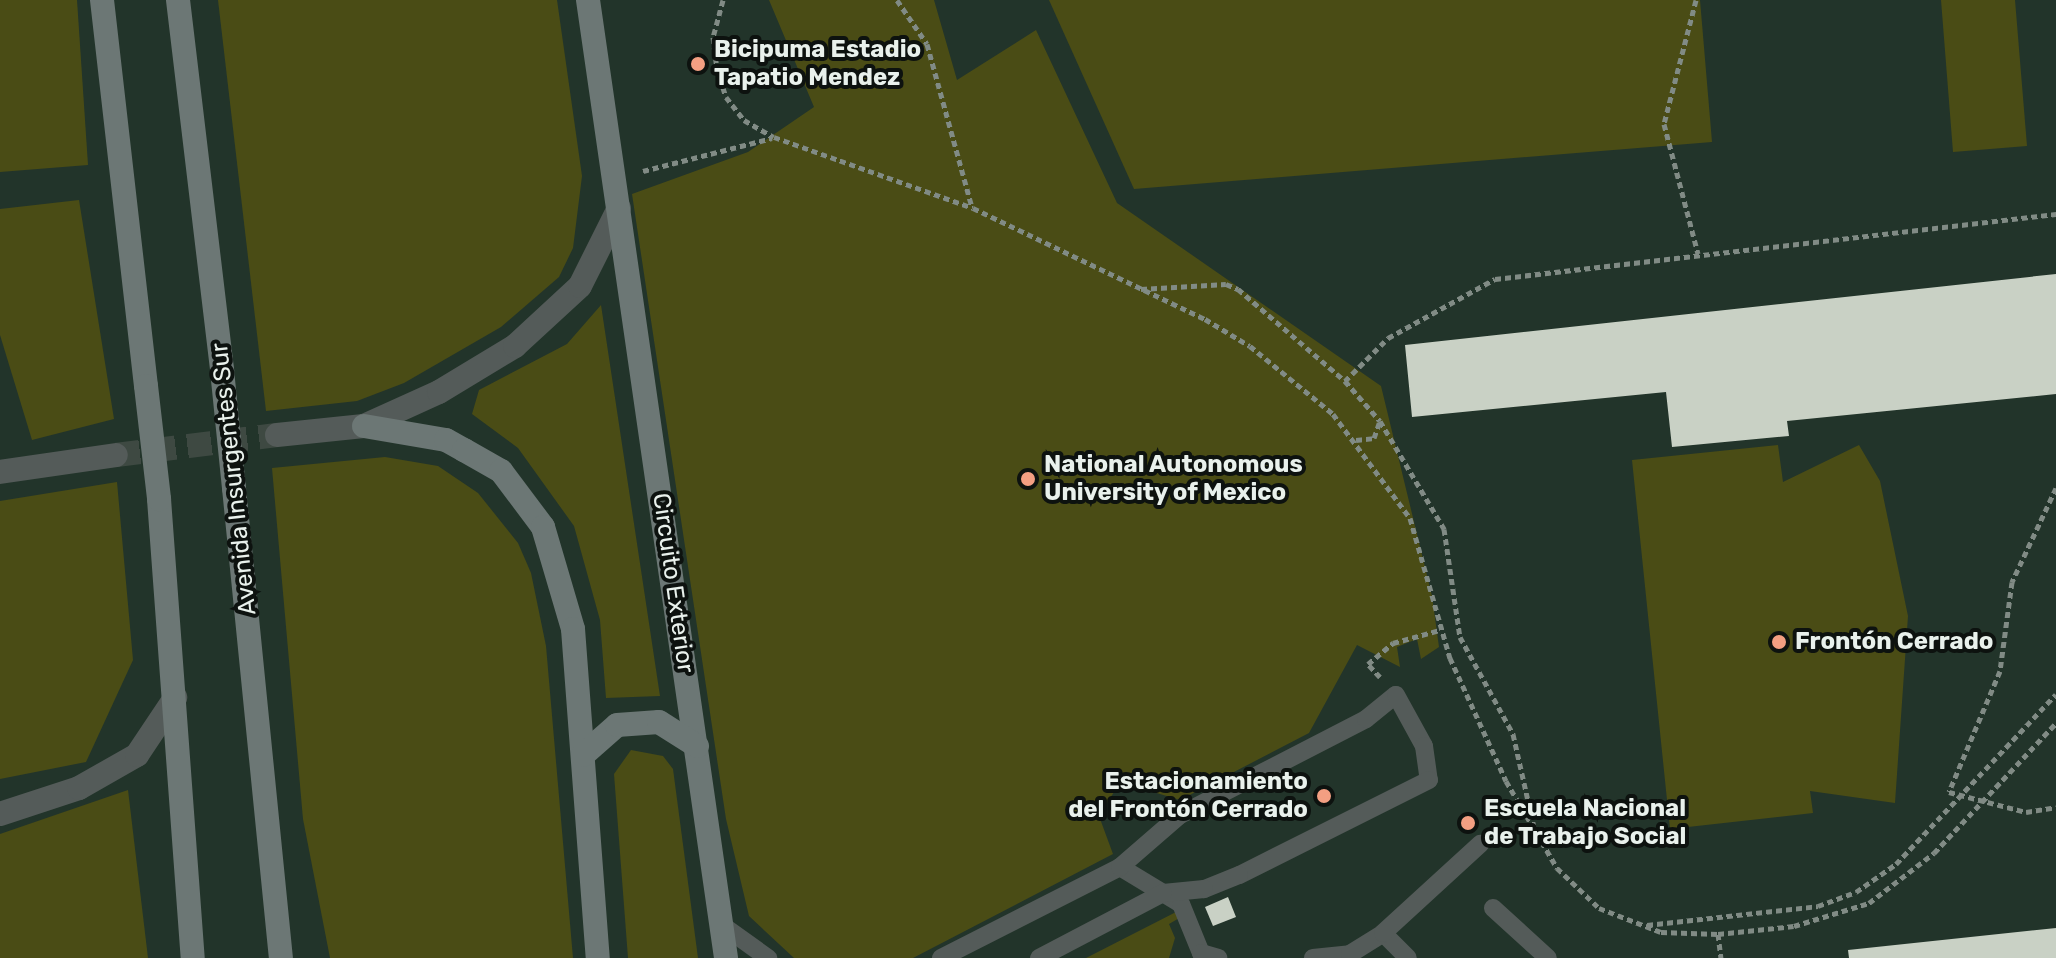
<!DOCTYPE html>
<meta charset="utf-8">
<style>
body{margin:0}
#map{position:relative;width:2056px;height:958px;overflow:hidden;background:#202b24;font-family:Rubik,sans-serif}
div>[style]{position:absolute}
.built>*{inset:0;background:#22342a}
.green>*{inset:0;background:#4a4c15}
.building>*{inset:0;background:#c9d1c5}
.street-tunnel>*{height:24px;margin-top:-12px;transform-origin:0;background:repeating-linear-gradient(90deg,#3e4942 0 24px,transparent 0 36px)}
.path>*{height:5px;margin-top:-2.5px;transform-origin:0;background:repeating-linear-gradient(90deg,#818b85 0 6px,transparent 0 10px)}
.lane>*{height:18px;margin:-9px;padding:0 9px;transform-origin:9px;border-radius:9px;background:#545b59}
.street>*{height:24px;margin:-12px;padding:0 12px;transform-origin:12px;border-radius:12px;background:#545b59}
.secondary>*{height:24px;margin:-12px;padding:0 12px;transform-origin:12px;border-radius:12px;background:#6c7775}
.secondary-bridge>*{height:24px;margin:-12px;padding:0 12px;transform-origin:12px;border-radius:12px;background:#6c7775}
.dots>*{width:22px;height:22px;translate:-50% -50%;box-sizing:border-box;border:4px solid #0d120f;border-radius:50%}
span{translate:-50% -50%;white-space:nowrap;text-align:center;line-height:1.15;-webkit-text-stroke:8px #0d120f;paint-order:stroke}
.poi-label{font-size:24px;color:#e9f1ec;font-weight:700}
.left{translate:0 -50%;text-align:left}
.right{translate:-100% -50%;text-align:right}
.street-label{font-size:24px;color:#e9f1ec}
</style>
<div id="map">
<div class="built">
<i style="clip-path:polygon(0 0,2056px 0,2056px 958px,0 958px)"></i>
</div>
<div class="green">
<i style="clip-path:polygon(0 0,77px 0,88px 165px,0 172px)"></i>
<i style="clip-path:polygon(218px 0,557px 0,582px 176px,573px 248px,559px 277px,501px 327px,404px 383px,357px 401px,266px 411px)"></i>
<i style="clip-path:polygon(769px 0,934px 0,957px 80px,1036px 30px,1117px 203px,1381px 386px,1432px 596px,1439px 647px,1421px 659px,1417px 639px,1397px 647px,1400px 667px,1357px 645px,1309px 733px,1180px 800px,1140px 788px,1114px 792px,1099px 816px,1113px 854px,913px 958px,794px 958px,749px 916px,726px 819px,632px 194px,748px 152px,814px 107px)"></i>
<i style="clip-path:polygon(1049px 0,1700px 0,1712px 142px,1134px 189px)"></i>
<i style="clip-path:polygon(1941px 0,2015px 0,2027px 146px,1953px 152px)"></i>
<i style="clip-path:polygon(79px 200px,114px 419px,32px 440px,0 335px,0 209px)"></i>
<i style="clip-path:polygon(601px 305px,660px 696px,606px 698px,600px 620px,574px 526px,518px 448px,472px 414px,479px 390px,567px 344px)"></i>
<i style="clip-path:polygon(1778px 445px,1783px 482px,1859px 445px,1880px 481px,1908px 616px,1895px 803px,1810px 791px,1813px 813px,1670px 829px,1632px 460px)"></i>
<i style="clip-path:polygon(385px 457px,438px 466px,478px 493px,518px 543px,531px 573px,546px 646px,573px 958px,330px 958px,303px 819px,272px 468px)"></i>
<i style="clip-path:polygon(117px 482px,133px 660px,86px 762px,0 779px,0 501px)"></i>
<i style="clip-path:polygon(631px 750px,663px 756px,673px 769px,698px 958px,628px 958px,614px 774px)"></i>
<i style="clip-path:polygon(128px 790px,148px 958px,0 958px,0 834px)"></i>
<i style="clip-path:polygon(1178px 911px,1181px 917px,1169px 924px,1175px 938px,1169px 958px,1086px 958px)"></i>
</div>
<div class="building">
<i style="clip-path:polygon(2056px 274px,2056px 394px,1787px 421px,1789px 436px,1672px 447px,1666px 392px,1412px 417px,1405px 345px)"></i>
<i style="clip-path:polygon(1228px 897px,1236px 917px,1213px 926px,1205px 907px)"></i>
<i style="clip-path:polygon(2056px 928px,2056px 958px,1849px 958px,1848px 950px)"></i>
</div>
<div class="street-tunnel">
<i style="left:116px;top:455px;width:162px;rotate:-7.1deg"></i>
</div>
<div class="path">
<i style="left:723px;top:0;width:38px;rotate:105deg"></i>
<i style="left:713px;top:37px;width:31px;rotate:83deg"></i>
<i style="left:717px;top:68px;width:30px;rotate:73deg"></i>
<i style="left:726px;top:97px;width:29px;rotate:52deg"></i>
<i style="left:744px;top:120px;width:34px;rotate:30deg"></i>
<i style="left:774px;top:137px;width:211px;rotate:19.6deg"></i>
<i style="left:973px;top:208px;width:257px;rotate:25.6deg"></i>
<i style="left:1205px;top:319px;width:52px;rotate:31deg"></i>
<i style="left:1250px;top:346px;width:107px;rotate:39.3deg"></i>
<i style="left:1333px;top:414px;width:129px;rotate:53.5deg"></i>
<i style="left:1410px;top:518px;width:146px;rotate:74.1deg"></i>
<i style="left:1450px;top:658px;width:135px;rotate:65.5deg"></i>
<i style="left:1506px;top:781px;width:101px;rotate:59.6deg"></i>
<i style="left:1557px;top:868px;width:58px;rotate:43.6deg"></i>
<i style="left:1599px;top:908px;width:66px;rotate:21.2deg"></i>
<i style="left:1661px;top:932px;width:57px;rotate:2deg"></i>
<i style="left:1718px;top:934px;width:76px;rotate:-6deg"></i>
<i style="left:1794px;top:926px;width:78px;rotate:-17deg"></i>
<i style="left:1869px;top:903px;width:82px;rotate:-37.6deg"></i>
<i style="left:1934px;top:853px;width:178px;rotate:-46.8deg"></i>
<i style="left:897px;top:0;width:53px;rotate:55.7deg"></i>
<i style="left:927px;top:44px;width:169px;rotate:74.6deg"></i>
<i style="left:1696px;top:0;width:128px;rotate:104.5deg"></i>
<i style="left:1664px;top:124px;width:134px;rotate:75.3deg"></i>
<i style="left:643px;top:171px;width:133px;rotate:-14.3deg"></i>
<i style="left:1141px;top:289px;width:85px;rotate:-3.4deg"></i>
<i style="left:1226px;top:284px;width:13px;rotate:23deg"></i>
<i style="left:1238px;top:289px;width:141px;rotate:40.7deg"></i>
<i style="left:1345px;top:381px;width:53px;rotate:48.8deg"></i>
<i style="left:1380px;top:421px;width:126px;rotate:59.3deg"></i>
<i style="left:1444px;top:529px;width:109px;rotate:81.6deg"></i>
<i style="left:1460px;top:637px;width:111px;rotate:61.3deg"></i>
<i style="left:1513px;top:734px;width:95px;rotate:77.3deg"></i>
<i style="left:1345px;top:381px;width:61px;rotate:-45deg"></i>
<i style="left:1388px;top:338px;width:122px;rotate:-28.9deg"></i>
<i style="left:1495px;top:279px;width:565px;rotate:-6.61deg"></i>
<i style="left:1356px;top:440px;width:18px;rotate:-6deg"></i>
<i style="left:1374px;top:438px;width:18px;rotate:-71deg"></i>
<i style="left:2056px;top:488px;width:104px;rotate:115.1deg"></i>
<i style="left:2012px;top:582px;width:90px;rotate:97.7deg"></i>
<i style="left:2000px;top:671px;width:131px;rotate:112.9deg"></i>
<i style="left:1949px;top:792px;width:80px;rotate:14.6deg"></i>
<i style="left:2026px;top:812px;width:30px;rotate:-9deg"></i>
<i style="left:1380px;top:677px;width:18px;rotate:-133deg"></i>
<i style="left:1368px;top:664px;width:33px;rotate:-40deg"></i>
<i style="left:1393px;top:643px;width:49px;rotate:-15.5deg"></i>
<i style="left:1647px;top:925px;width:172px;rotate:-6.3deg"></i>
<i style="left:1818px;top:906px;width:40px;rotate:-20.2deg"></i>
<i style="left:1856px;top:892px;width:49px;rotate:-35deg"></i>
<i style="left:1896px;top:864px;width:233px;rotate:-46.7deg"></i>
<i style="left:1718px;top:934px;width:24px;rotate:83deg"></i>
</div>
<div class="lane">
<i style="left:1120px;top:867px;width:71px;rotate:31.2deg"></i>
<i style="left:1181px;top:904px;width:53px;rotate:67.8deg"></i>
<i style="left:1201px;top:953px;width:18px;rotate:16deg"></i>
<i style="left:1493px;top:908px;width:74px;rotate:42.3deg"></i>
<i style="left:722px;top:925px;width:57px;rotate:35.7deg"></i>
<i style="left:1383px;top:933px;width:35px;rotate:45deg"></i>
<i style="left:941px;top:958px;width:201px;rotate:-26.9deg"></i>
<i style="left:1120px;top:867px;width:79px;rotate:-40.9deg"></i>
<i style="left:1180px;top:815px;width:209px;rotate:-27.3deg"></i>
<i style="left:1366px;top:719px;width:38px;rotate:-39deg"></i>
<i style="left:1396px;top:695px;width:58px;rotate:61.2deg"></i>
<i style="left:1424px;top:746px;width:34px;rotate:82deg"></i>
<i style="left:1429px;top:780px;width:212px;rotate:153.4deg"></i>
<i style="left:1239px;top:875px;width:38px;rotate:158deg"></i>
<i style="left:1204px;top:889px;width:41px;rotate:174.4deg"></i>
<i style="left:1163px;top:893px;width:140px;rotate:152.3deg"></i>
<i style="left:1313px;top:958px;width:37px;rotate:-6deg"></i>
<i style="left:1350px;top:954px;width:39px;rotate:-32deg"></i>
<i style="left:1383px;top:933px;width:132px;rotate:-42.5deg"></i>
</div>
<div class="street">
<i style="left:277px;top:435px;width:87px;rotate:-5.9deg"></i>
<i style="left:364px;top:426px;width:82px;rotate:-24.4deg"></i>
<i style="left:439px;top:392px;width:89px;rotate:-31.2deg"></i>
<i style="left:515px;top:346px;width:88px;rotate:-42.7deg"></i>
<i style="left:580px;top:286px;width:87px;rotate:-63.4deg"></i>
<i style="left:0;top:472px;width:117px;rotate:-8.3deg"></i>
<i style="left:0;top:814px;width:83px;rotate:-18.2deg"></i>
<i style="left:79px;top:788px;width:67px;rotate:-29.6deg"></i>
<i style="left:137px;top:755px;width:69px;rotate:-56.3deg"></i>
</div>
<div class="secondary">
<i style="left:102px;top:0;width:388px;rotate:83.5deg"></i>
<i style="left:178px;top:0;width:373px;rotate:83.2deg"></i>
<i style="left:588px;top:0;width:968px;rotate:81.8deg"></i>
<i style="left:364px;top:426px;width:83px;rotate:9.7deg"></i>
<i style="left:446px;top:440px;width:21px;rotate:29deg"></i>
<i style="left:464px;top:450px;width:43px;rotate:29.6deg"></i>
<i style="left:501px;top:471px;width:70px;rotate:53.1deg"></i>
<i style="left:543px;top:527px;width:106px;rotate:73.6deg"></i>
<i style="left:573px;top:629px;width:330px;rotate:85.7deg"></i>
<i style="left:234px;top:488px;width:472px;rotate:84.3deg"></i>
<i style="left:159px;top:499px;width:460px;rotate:85.8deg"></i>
<i style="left:583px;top:755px;width:45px;rotate:-41.4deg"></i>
<i style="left:617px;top:725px;width:42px;rotate:-4.1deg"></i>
<i style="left:659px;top:722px;width:45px;rotate:32.3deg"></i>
</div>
<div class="secondary-bridge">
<i style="left:222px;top:370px;width:119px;rotate:84.2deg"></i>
<i style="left:146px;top:386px;width:114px;rotate:83.4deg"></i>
</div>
<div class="dots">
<i style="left:698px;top:64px;background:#f39f82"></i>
<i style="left:1028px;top:479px;background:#f39f82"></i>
<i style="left:1779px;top:642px;background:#f39f82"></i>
<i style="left:1324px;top:796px;background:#f39f82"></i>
<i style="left:1468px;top:823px;background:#f39f82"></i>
</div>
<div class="poi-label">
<span class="left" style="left:714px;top:64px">Bicipuma Estadio<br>Tapatio Mendez</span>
<span class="left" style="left:1044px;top:479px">National Autonomous<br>University of Mexico</span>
<span class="left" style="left:1795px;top:642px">Frontón Cerrado</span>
<span class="right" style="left:1308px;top:796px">Estacionamiento<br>del Frontón Cerrado</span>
<span class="left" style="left:1484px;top:823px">Escuela Nacional<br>de Trabajo Social</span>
</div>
<div class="street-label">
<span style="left:234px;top:479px;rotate:-96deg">Avenida Insurgentes Sur</span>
<span style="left:673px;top:583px;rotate:82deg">Circuito Exterior</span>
</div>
</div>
